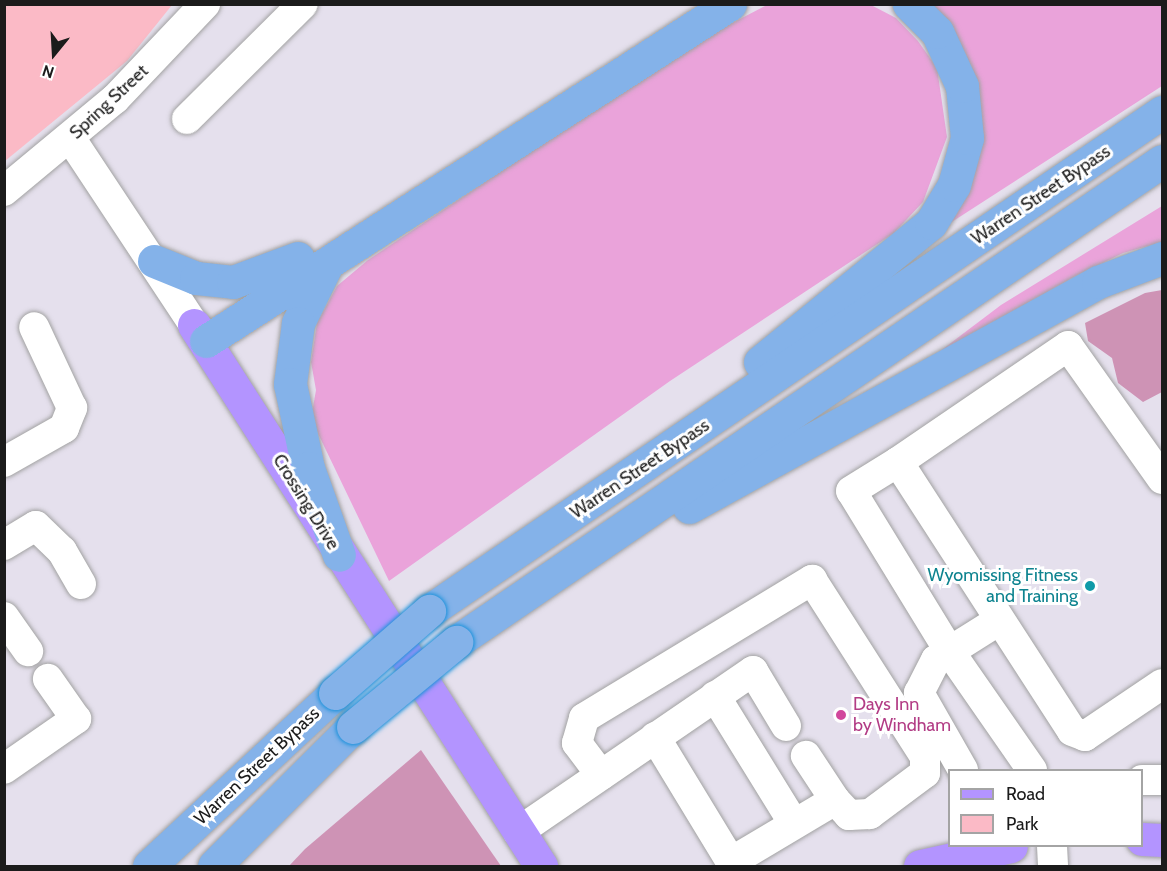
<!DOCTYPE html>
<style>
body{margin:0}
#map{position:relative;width:1167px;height:871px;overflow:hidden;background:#e5e0ed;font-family:Cabin,sans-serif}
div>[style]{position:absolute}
.grass>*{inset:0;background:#eaa3da}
.forest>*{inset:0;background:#ce93b5}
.park>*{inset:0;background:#fbbac6}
.roads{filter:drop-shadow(0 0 2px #a2a2a2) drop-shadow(0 0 2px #a2a2a2)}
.minor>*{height:30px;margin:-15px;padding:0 15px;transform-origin:15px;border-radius:15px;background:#fff}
.major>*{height:33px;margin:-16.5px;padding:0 16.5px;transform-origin:16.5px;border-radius:16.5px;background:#b394ff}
.highway>*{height:33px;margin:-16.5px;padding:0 16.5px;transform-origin:16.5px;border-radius:16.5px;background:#84b2e9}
.bridges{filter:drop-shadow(0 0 2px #1e92db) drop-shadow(0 0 2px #1e92db)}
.highway-bridge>*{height:33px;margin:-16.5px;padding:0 16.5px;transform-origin:16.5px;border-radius:16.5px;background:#84b2e9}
.dots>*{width:16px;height:16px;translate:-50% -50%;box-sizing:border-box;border:3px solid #fff;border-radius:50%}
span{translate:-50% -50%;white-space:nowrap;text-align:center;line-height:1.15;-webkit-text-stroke:6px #fff;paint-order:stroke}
.street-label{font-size:18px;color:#1b1b1b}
.culture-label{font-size:18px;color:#0d838f}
.right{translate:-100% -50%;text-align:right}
.hotel-label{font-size:18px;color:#b23c85}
.left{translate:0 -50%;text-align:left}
.frame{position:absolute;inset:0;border:6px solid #1b1b1b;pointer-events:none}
.legend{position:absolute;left:948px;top:769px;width:195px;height:78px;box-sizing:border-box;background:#fff;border:2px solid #a4a4a4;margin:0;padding:8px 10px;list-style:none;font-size:18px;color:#1b1b1b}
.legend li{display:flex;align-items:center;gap:12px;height:30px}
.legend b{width:30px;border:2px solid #a4a4a4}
.north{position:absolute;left:24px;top:24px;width:60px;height:60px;-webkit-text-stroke:4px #fff;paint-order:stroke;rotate:198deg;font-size:16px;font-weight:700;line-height:24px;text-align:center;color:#1b1b1b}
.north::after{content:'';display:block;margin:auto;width:21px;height:27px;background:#1b1b1b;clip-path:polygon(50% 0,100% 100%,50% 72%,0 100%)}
</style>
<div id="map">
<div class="grass">
<i style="clip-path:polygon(767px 5px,871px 5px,896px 18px,918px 41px,937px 68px,947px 137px,923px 202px,894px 233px,670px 381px,389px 581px,311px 419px,316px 390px,311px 362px,317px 323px,337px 286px,368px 260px,694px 43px)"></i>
<i style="clip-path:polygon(926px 5px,1162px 5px,1162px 86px,944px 227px,980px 153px,982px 120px,978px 82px,964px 51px,945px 21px)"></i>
<i style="clip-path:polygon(1162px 206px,1162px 242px,1123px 253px,1072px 278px,927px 361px,1001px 305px)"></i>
</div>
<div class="forest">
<i style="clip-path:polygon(1162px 290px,1162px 392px,1143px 402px,1118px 383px,1112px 358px,1088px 341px,1085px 323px,1145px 293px)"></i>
<i style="clip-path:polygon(421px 750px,501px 866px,289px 866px,305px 849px)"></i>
</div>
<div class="park">
<i style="clip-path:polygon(5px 4px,172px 4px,172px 5px,127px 61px,5px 161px)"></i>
</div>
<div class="roads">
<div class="minor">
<i style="left:187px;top:119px;width:163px;rotate:-44.8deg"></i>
<i style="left:71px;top:139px;width:223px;rotate:56.5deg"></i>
<i style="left:4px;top:191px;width:144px;rotate:-39.7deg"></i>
<i style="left:115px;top:99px;width:131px;rotate:-46.5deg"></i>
<i style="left:4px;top:462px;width:69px;rotate:-29.5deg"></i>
<i style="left:64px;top:428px;width:22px;rotate:-68deg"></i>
<i style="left:72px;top:408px;width:89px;rotate:-115.1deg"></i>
<i style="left:898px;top:462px;width:206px;rotate:-34.3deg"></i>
<i style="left:1068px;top:346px;width:163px;rotate:54.7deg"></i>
<i style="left:4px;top:545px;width:37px;rotate:-31deg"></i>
<i style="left:36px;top:526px;width:36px;rotate:44deg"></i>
<i style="left:62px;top:551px;width:38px;rotate:60deg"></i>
<i style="left:4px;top:617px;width:42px;rotate:54.8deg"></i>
<i style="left:715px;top:696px;width:150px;rotate:58.3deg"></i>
<i style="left:655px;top:737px;width:146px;rotate:58.7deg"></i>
<i style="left:731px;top:862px;width:121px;rotate:-30.8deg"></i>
<i style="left:835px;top:800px;width:53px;rotate:-123.4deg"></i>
<i style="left:4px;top:769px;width:88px;rotate:-34.8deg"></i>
<i style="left:76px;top:719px;width:49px;rotate:-125deg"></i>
<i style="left:963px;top:770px;width:89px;rotate:-119.7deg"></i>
<i style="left:919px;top:693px;width:37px;rotate:-63deg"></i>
<i style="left:936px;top:660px;width:73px;rotate:-32.2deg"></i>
<i style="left:1032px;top:770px;width:147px;rotate:-124.8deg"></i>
<i style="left:948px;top:649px;width:185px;rotate:-121.5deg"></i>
<i style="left:851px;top:491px;width:55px;rotate:-31.7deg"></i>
<i style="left:898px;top:462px;width:320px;rotate:57.1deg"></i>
<i style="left:1072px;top:731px;width:14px;rotate:21deg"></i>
<i style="left:1085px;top:736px;width:93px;rotate:-34deg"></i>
<i style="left:601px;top:775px;width:40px;rotate:-127deg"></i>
<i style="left:577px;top:743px;width:26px;rotate:-74deg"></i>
<i style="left:584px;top:718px;width:267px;rotate:-31.2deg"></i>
<i style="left:812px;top:580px;width:210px;rotate:57.4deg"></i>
<i style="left:925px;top:757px;width:16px;rotate:90deg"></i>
<i style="left:925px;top:773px;width:69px;rotate:143.3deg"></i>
<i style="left:870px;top:814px;width:21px;rotate:177deg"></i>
<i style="left:849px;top:815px;width:21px;rotate:-133deg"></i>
<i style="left:1142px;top:780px;width:20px"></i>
<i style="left:518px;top:832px;width:285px;rotate:-34.4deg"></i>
<i style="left:753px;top:671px;width:64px;rotate:59deg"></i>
<i style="left:1052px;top:846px;width:20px;rotate:87deg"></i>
</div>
<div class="major">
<i style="left:194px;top:325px;width:643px;rotate:57.32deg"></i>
<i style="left:1142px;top:839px;width:20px;rotate:3deg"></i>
<i style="left:920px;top:866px;width:93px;rotate:-12.4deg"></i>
</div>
<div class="highway">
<i style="left:154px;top:261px;width:45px;rotate:22deg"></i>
<i style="left:196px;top:278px;width:37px;rotate:6deg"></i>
<i style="left:233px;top:282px;width:69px;rotate:-20.3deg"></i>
<i style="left:326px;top:266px;width:64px;rotate:116.2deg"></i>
<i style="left:298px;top:323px;width:62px;rotate:97.5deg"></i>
<i style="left:290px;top:384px;width:86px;rotate:77.9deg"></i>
<i style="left:308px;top:468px;width:92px;rotate:70.4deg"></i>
<i style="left:206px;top:341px;width:623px;rotate:-32.75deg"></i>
<i style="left:760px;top:362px;width:220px;rotate:-39.1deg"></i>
<i style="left:931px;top:223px;width:44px;rotate:-58.8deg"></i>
<i style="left:954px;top:185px;width:49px;rotate:-74.5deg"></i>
<i style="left:967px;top:138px;width:52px;rotate:-95.5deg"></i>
<i style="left:962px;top:86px;width:60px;rotate:-114.8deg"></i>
<i style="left:937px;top:32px;width:40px;rotate:-135deg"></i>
<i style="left:689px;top:507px;width:467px;rotate:-28.8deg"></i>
<i style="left:1098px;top:282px;width:68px;rotate:-20.6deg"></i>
<i style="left:429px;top:611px;width:887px;rotate:-34.25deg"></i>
<i style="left:456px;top:642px;width:854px;rotate:-34.27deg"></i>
<i style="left:149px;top:866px;width:254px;rotate:-42.9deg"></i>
<i style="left:214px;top:866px;width:197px;rotate:-45deg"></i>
</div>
</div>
<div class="bridges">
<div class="highway-bridge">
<i style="left:335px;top:693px;width:125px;rotate:-41.1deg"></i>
<i style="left:353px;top:727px;width:134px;rotate:-39.5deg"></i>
</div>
</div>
<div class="dots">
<i style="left:1090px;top:586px;background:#0f9aa8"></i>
<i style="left:841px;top:715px;background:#d1479c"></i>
</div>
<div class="street-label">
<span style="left:109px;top:102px;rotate:-43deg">Spring Street</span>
<span style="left:1041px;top:195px;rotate:-34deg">Warren Street Bypass</span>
<span style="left:640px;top:469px;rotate:-34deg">Warren Street Bypass</span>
<span style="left:306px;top:502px;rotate:58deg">Crossing Drive</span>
<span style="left:257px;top:766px;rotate:-43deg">Warren Street Bypass</span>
</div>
<div class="culture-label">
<span class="right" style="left:1078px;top:586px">Wyomissing Fitness<br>and Training</span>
</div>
<div class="hotel-label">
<span class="left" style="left:853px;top:715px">Days Inn<br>by Windham</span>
</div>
<div class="frame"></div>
<ul class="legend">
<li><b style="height:8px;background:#b394ff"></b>Road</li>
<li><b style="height:16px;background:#fbbac6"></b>Park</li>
</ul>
<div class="north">N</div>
</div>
